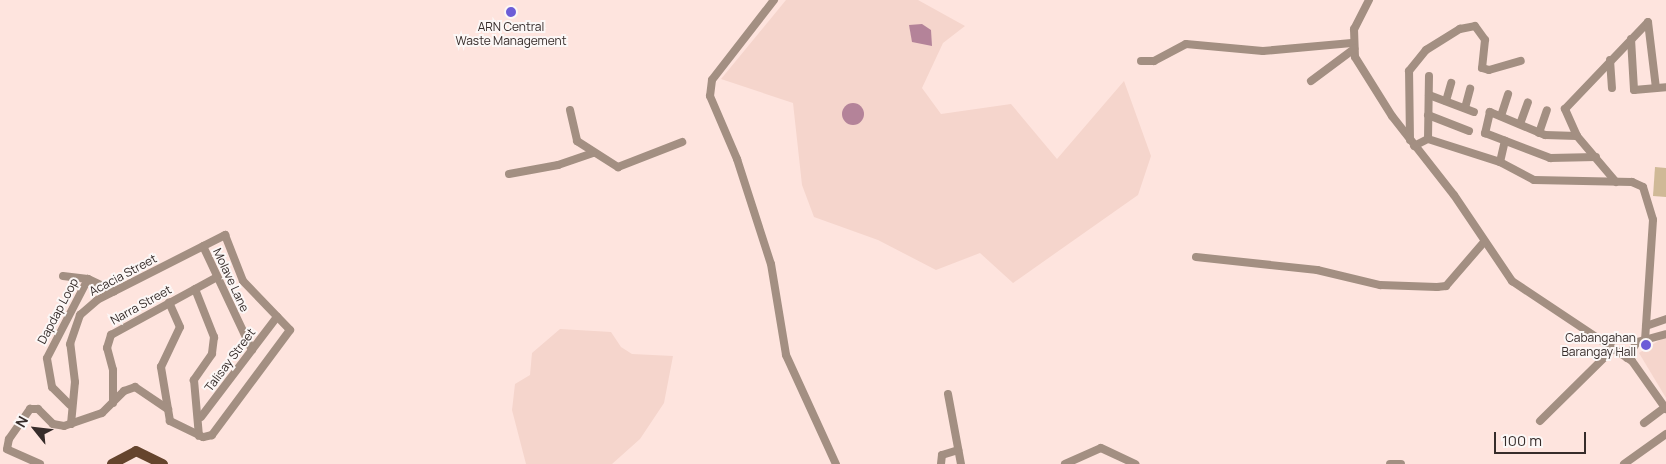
<!DOCTYPE html>
<html>
<head>
<meta charset="utf-8">
<style>
  body { margin:0 }
  #map { position:relative; width:1666px; height:464px; overflow:hidden; background:#fee4de; font-family:Manrope,sans-serif }
  div>[style] { position:absolute }
  [style*='--x'] { left:calc(var(--x)*1px); top:calc(var(--y)*1px); width:calc(var(--w)*1px); rotate:calc(var(--a)*1deg) }
  .built>* { inset:0; background:#f5d5cc }
  .green>* { inset:0; background:#cfb997 }
  .water>* { inset:0; background:#b48399 }
  .round { border-radius:50% }
  .minor>* { height:8px; margin:-4px; padding:0 4px; transform-origin:4px; border-radius:4px; background:#a38f82 }
  .major>* { height:10px; margin:-5px; padding:0 5px; transform-origin:5px; border-radius:5px; background:#65442d }
  .dots>* { width:14px; height:14px; translate:-50% -50%; box-sizing:border-box; border:2px solid #fcf7f6; border-radius:50% }
  span { translate:-50% -50%; white-space:nowrap; text-align:center; line-height:1.15; -webkit-text-stroke:4px #fcf7f6; paint-order:stroke }
  .poi-label { font-size:12px; color:#362c2a }
  .right { translate:-100% -50%; text-align:right }
  .street-label { font-size:12px; color:#362c2a }
  .north { position:absolute; left:10px; top:404px; width:50px; height:50px; -webkit-text-stroke:4px #fcf7f6; paint-order:stroke; rotate:299deg; font-size:14px; font-weight:700; line-height:20px; text-align:center; color:#362c2a }
  .north::after { content:''; display:block; margin:auto; width:18px; height:22px; background:#362c2a; clip-path:polygon(50% 0,100% 100%,50% 72%,0 100%) }
  .scale { position:absolute; left:1494px; top:432px; width:92px; height:22px; box-sizing:border-box; border:2px solid #362c2a; border-top:0; padding-left:6px; font-size:15px; line-height:18px; white-space:nowrap; color:#362c2a; -webkit-text-stroke:4px #fcf7f6; paint-order:stroke }
</style>
</head>
<body>
<div id="map">
  <div class="built">
    <i style="clip-path:polygon(786px 0,918px 0,965px 26px,943px 43px,922px 88px,941px 114px,1011px 104px,1057px 159px,1124px 81px,1151px 156px,1138px 195px,1013px 283px,980px 253px,936px 270px,878px 240px,814px 217px,802px 185px,793px 103px,721px 79px)"></i>
    <i style="clip-path:polygon(560px 329px,611px 332px,621px 347px,632px 354px,673px 356px,664px 403px,640px 439px,612px 464px,526px 464px,512px 410px,515px 384px,530px 375px,532px 353px)"></i>
    <i style="clip-path:polygon(1666px 336px,1666px 398px,1639px 353px)"></i>
  </div>
  <div class="green">
    <i style="clip-path:polygon(1655px 167px,1666px 168px,1666px 197px,1653px 196px)"></i>
  </div>
  <div class="water">
    <i style="clip-path:polygon(922px 24px,931px 30px,932px 46px,912px 42px,909px 25px)"></i>
    <i class="round" style="left:842px;top:103px;width:22px;height:22px"></i>
  </div>
  <div class="minor">
    <i style="--x:774;--y:0;--w:101;--a:127.8"></i>
    <i style="--x:712;--y:80;--w:16;--a:97"></i>
    <i style="--x:710;--y:96;--w:69;--a:66.8"></i>
    <i style="--x:737;--y:159;--w:110;--a:72.1"></i>
    <i style="--x:771;--y:264;--w:92;--a:80.6"></i>
    <i style="--x:786;--y:355;--w:120;--a:65.4"></i>
    <i style="--x:1369;--y:0;--w:33;--a:117"></i>
    <i style="--x:1354;--y:29;--w:28;--a:88"></i>
    <i style="--x:1355;--y:57;--w:70;--a:57.9"></i>
    <i style="--x:1392;--y:116;--w:100;--a:51.9"></i>
    <i style="--x:1454;--y:195;--w:104;--a:56"></i>
    <i style="--x:1512;--y:281;--w:144;--a:33.7"></i>
    <i style="--x:1632;--y:361;--w:59;--a:54.7"></i>
    <i style="--x:1631;--y:39;--w:51;--a:86.6"></i>
    <i style="--x:1634;--y:90;--w:32;--a:-5"></i>
    <i style="--x:1610;--y:60;--w:28;--a:86"></i>
    <i style="--x:1141;--y:61;--w:13;--a:0"></i>
    <i style="--x:1154;--y:61;--w:36;--a:-28"></i>
    <i style="--x:1186;--y:44;--w:77;--a:5.2"></i>
    <i style="--x:1263;--y:51;--w:89;--a:-5.1"></i>
    <i style="--x:1311;--y:81;--w:54;--a:-36.7"></i>
    <i style="--x:1429;--y:95;--w:48;--a:20.7"></i>
    <i style="--x:1446;--y:101;--w:19;--a:-74"></i>
    <i style="--x:1465;--y:108;--w:20;--a:-75"></i>
    <i style="--x:570;--y:110;--w:32;--a:77"></i>
    <i style="--x:577;--y:141;--w:49;--a:32.4"></i>
    <i style="--x:618;--y:167;--w:69;--a:-21.3"></i>
    <i style="--x:1428;--y:115;--w:44;--a:21.3"></i>
    <i style="--x:1501;--y:116;--w:23;--a:-72"></i>
    <i style="--x:1520;--y:124;--w:23;--a:-70"></i>
    <i style="--x:1539;--y:133;--w:24;--a:-71"></i>
    <i style="--x:1577;--y:136;--w:32;--a:-178"></i>
    <i style="--x:1545;--y:135;--w:60;--a:-157.3"></i>
    <i style="--x:1490;--y:112;--w:22;--a:103"></i>
    <i style="--x:1485;--y:133;--w:70;--a:21"></i>
    <i style="--x:1550;--y:158;--w:46;--a:-1.2"></i>
    <i style="--x:1428;--y:139;--w:63;--a:-89.1"></i>
    <i style="--x:1410;--y:140;--w:69;--a:-90.8"></i>
    <i style="--x:1409;--y:71;--w:27;--a:-51"></i>
    <i style="--x:1426;--y:50;--w:40;--a:-32"></i>
    <i style="--x:1460;--y:29;--w:15;--a:-11"></i>
    <i style="--x:1475;--y:26;--w:17;--a:54"></i>
    <i style="--x:1485;--y:40;--w:28;--a:96"></i>
    <i style="--x:1482;--y:68;--w:7;--a:16"></i>
    <i style="--x:1489;--y:70;--w:33;--a:-16"></i>
    <i style="--x:1414;--y:146;--w:16;--a:-27"></i>
    <i style="--x:1428;--y:139;--w:76;--a:17.7"></i>
    <i style="--x:1500;--y:162;--w:38;--a:28"></i>
    <i style="--x:1534;--y:180;--w:98;--a:1.2"></i>
    <i style="--x:1632;--y:182;--w:12;--a:24"></i>
    <i style="--x:1643;--y:187;--w:34;--a:73"></i>
    <i style="--x:1653;--y:220;--w:119;--a:93.8"></i>
    <i style="--x:1500;--y:162;--w:22;--a:-77"></i>
    <i style="--x:509;--y:174;--w:50;--a:-10.4"></i>
    <i style="--x:558;--y:165;--w:37;--a:-19"></i>
    <i style="--x:1616;--y:182;--w:60;--a:-130.3"></i>
    <i style="--x:1577;--y:136;--w:30;--a:-114"></i>
    <i style="--x:1565;--y:109;--w:120;--a:-46.3"></i>
    <i style="--x:1648;--y:22;--w:66;--a:83.1"></i>
    <i style="--x:203;--y:246;--w:115;--a:64.8"></i>
    <i style="--x:1196;--y:257;--w:122;--a:6.1"></i>
    <i style="--x:1317;--y:270;--w:65;--a:13.4"></i>
    <i style="--x:1380;--y:285;--w:57;--a:2"></i>
    <i style="--x:1437;--y:287;--w:9;--a:-6"></i>
    <i style="--x:1446;--y:286;--w:58;--a:-49.2"></i>
    <i style="--x:63;--y:276;--w:25;--a:7"></i>
    <i style="--x:88;--y:279;--w:29;--a:25"></i>
    <i style="--x:195;--y:289;--w:52;--a:68.4"></i>
    <i style="--x:214;--y:337;--w:17;--a:97"></i>
    <i style="--x:212;--y:354;--w:32;--a:125"></i>
    <i style="--x:194;--y:380;--w:56;--a:84.9"></i>
    <i style="--x:1646;--y:326;--w:21;--a:-19"></i>
    <i style="--x:1627;--y:358;--w:19;--a:-58"></i>
    <i style="--x:1637;--y:342;--w:30;--a:-15"></i>
    <i style="--x:948;--y:394;--w:71;--a:79.5"></i>
    <i style="--x:113;--y:403;--w:33;--a:-90"></i>
    <i style="--x:113;--y:370;--w:23;--a:-105"></i>
    <i style="--x:107;--y:348;--w:14;--a:-73"></i>
    <i style="--x:111;--y:335;--w:121;--a:-28.7"></i>
    <i style="--x:70;--y:405;--w:25;--a:-135"></i>
    <i style="--x:52;--y:387;--w:29;--a:-100"></i>
    <i style="--x:47;--y:358;--w:89;--a:-62.6"></i>
    <i style="--x:201;--y:417;--w:126;--a:-52.8"></i>
    <i style="--x:1540;--y:421;--w:103;--a:-44.6"></i>
    <i style="--x:1644;--y:423;--w:26;--a:-37"></i>
    <i style="--x:71;--y:424;--w:42;--a:-84.6"></i>
    <i style="--x:75;--y:382;--w:38;--a:-97"></i>
    <i style="--x:70;--y:344;--w:31;--a:-71"></i>
    <i style="--x:80;--y:315;--w:23;--a:-41"></i>
    <i style="--x:97;--y:300;--w:144;--a:-26.9"></i>
    <i style="--x:225;--y:235;--w:49;--a:68.6"></i>
    <i style="--x:243;--y:281;--w:68;--a:46.2"></i>
    <i style="--x:290;--y:330;--w:131;--a:126.6"></i>
    <i style="--x:212;--y:435;--w:9;--a:167"></i>
    <i style="--x:203;--y:437;--w:37;--a:-154"></i>
    <i style="--x:170;--y:421;--w:55;--a:-99.5"></i>
    <i style="--x:161;--y:367;--w:44;--a:-64.6"></i>
    <i style="--x:180;--y:327;--w:27;--a:-114"></i>
    <i style="--x:40;--y:464;--w:36;--a:-156"></i>
    <i style="--x:7;--y:449;--w:10;--a:-79"></i>
    <i style="--x:9;--y:439;--w:37;--a:-55"></i>
    <i style="--x:30;--y:409;--w:8;--a:0"></i>
    <i style="--x:38;--y:409;--w:21;--a:45"></i>
    <i style="--x:53;--y:424;--w:11;--a:10"></i>
    <i style="--x:64;--y:426;--w:40;--a:-18.9"></i>
    <i style="--x:102;--y:413;--w:31;--a:-45"></i>
    <i style="--x:124;--y:391;--w:12;--a:-20"></i>
    <i style="--x:135;--y:387;--w:40;--a:34"></i>
    <i style="--x:941;--y:464;--w:9;--a:-84"></i>
    <i style="--x:942;--y:455;--w:17;--a:-17"></i>
    <i style="--x:1065;--y:464;--w:39;--a:-24"></i>
    <i style="--x:1101;--y:448;--w:38;--a:25"></i>
    <i style="--x:1390;--y:464;--w:11;--a:0"></i>
    <i style="--x:1624;--y:464;--w:52;--a:-35.5"></i>
  </div>
  <div class="major">
    <i style="--x:112;--y:464;--w:27;--a:-28"></i>
    <i style="--x:136;--y:451;--w:30;--a:26"></i>
  </div>
  <div class="dots">
    <i style="left:511px;top:12px;background:#6c5dd7"></i>
    <i style="left:1646px;top:345px;background:#6c5dd7"></i>
  </div>
  <div class="poi-label">
    <span style="left:511px;top:34px">ARN Central<br>Waste Management</span>
    <span class="right" style="left:1636px;top:345px">Cabangahan<br>Barangay Hall</span>
  </div>
  <div class="street-label">
    <span style="left:123px;top:275px;rotate:-28deg">Acacia Street</span>
    <span style="left:231px;top:280px;rotate:65deg">Molave Lane</span>
    <span style="left:141px;top:305px;rotate:-29deg">Narra Street</span>
    <span style="left:58px;top:311px;rotate:-62deg">Dapdap Loop</span>
    <span style="left:230px;top:360px;rotate:-53deg">Talisay Street</span>
  </div>
  <div class="north">N</div>
  <div class="scale">100 m</div>
</div>
</body>
</html>
